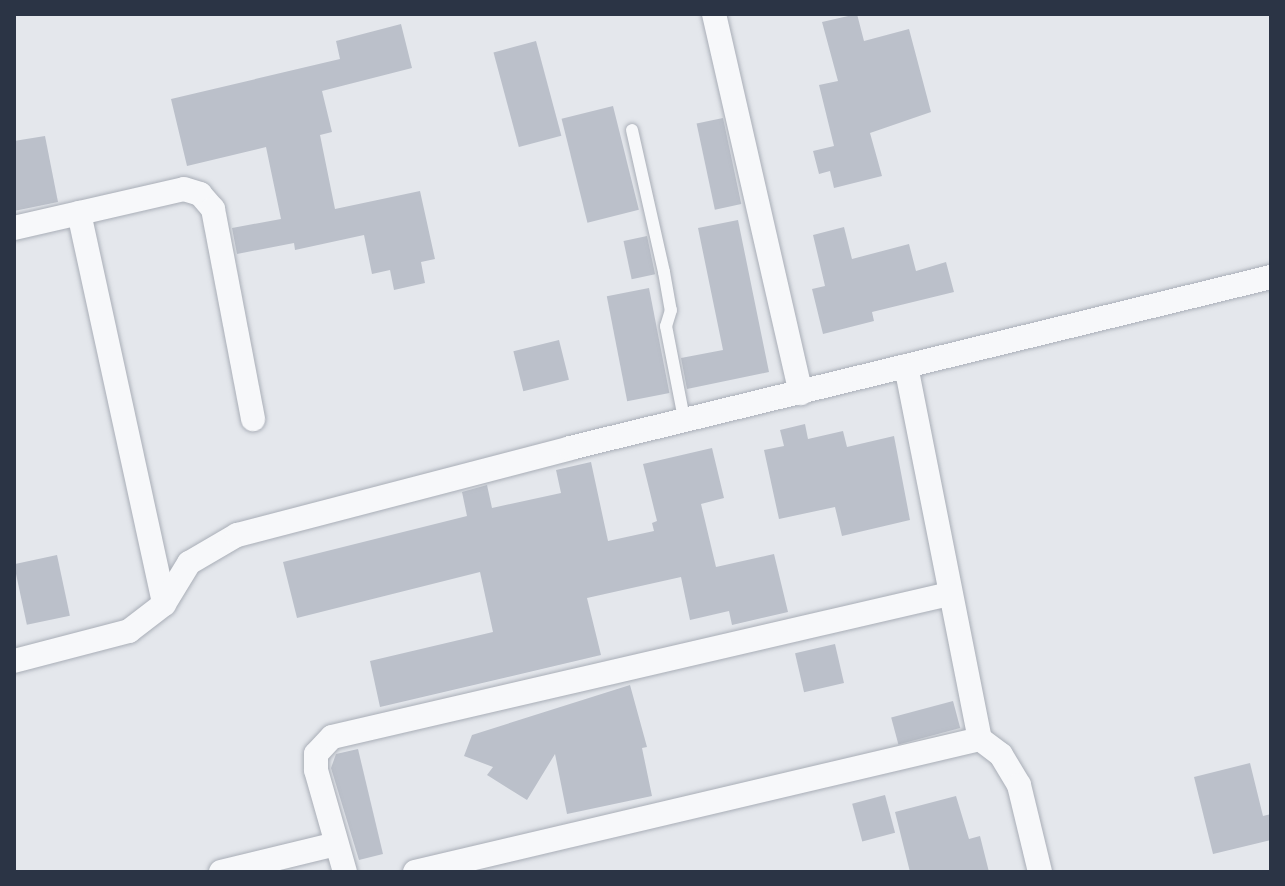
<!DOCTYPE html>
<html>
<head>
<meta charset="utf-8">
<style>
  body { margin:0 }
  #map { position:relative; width:1285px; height:886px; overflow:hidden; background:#e4e7ec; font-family:"Alegreya Sans",sans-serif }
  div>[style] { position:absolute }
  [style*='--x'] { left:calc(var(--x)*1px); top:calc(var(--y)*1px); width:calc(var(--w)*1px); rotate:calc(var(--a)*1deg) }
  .building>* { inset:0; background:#bbc0ca; transform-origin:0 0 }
  .roads { filter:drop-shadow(0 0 2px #a9aeb7) drop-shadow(0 0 2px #a9aeb7) }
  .lane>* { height:12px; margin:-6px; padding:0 6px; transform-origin:6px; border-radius:6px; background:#f7f8fa }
  .street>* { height:24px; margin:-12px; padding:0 12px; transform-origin:12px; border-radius:12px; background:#f7f8fa }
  span { translate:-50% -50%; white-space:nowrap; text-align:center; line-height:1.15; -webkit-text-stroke:6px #f4f6f9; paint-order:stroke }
  .frame { position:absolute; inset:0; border:16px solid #2b3445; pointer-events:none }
</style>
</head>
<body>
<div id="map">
  <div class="building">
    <i style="clip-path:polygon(857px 14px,864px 41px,909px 29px,931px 112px,870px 133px,882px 176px,834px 188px,830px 171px,819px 174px,813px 151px,834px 146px,819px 85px,838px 81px,822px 22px)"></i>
    <i style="clip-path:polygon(401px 24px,412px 68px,322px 91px,332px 132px,320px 135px,335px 209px,420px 191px,435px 259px,421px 262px,425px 283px,394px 290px,390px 270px,372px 274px,364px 235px,295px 250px,294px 243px,237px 254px,232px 228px,281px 219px,266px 147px,187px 166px,171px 99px,340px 59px,336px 41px)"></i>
    <i style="left:536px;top:41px;width:98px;height:44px;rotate:75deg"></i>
    <i style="left:613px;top:106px;width:107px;height:53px;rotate:76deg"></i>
    <i style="left:723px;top:118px;width:88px;height:27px;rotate:78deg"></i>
    <i style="clip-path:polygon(45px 136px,58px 202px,14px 211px,14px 141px)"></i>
    <i style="clip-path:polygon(738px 220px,769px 372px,687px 389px,681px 358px,723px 350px,698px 228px)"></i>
    <i style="clip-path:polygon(844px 227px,852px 259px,909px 244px,916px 271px,946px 262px,954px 292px,872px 312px,874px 321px,823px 334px,812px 289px,825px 286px,813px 235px)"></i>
    <i style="left:647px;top:236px;width:39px;height:24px;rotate:78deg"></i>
    <i style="left:649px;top:288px;width:107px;height:43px;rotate:79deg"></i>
    <i style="left:559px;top:340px;width:41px;height:47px;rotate:76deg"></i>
    <i style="clip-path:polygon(805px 424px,808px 439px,843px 431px,847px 447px,894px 436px,910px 520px,842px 536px,835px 507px,779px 519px,764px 450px,784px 446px,780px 430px)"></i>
    <i style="clip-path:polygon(712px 448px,724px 498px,701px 504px,716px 567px,774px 554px,788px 612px,732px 625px,729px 611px,690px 620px,681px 577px,587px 598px,601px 655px,380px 707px,370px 661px,493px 632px,480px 572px,297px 618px,283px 562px,467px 516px,462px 492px,487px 485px,492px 508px,561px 493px,556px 470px,591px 462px,608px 541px,654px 531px,652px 523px,657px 521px,643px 464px)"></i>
    <i style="left:57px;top:555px;width:62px;height:44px;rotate:78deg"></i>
    <i style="left:835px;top:644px;width:40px;height:41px;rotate:77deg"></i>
    <i style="clip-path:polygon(630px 685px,647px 747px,642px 748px,652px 796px,567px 814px,555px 754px,527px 800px,487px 775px,493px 767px,464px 756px,472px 735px)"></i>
    <i style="left:953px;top:701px;width:28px;height:64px;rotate:75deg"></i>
    <i style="clip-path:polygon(358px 749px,383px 854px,359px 860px,331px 768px,336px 754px)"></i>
    <i style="clip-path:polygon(1250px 763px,1263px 816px,1271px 814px,1271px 840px,1213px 854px,1194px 777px)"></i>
    <i style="left:885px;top:795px;width:39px;height:34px;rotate:75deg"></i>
    <i style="clip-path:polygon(956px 796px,969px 839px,980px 836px,989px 872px,910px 872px,895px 812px)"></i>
  </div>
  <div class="roads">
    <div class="lane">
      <i style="--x:632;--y:130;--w:146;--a:77.3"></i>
      <i style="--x:664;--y:272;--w:39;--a:80"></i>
      <i style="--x:671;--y:310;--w:17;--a:107"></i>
      <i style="--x:666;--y:326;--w:95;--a:79"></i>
    </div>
    <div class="street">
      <i style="--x:714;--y:14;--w:389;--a:77.1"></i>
      <i style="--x:79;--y:213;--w:400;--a:77.7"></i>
      <i style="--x:14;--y:228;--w:174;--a:-12.9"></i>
      <i style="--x:184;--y:189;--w:17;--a:17"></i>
      <i style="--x:200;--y:194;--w:20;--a:49"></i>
      <i style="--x:213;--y:209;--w:214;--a:79.2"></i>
      <i style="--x:906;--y:366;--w:380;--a:78.8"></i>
      <i style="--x:980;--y:739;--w:26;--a:37"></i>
      <i style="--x:1001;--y:755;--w:35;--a:59"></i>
      <i style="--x:1019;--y:785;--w:89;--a:76.4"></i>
      <i style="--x:14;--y:661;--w:119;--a:-14.6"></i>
      <i style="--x:129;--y:631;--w:44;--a:-37.6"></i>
      <i style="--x:164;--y:604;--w:48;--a:-58.6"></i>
      <i style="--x:189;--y:563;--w:56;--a:-30.3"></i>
      <i style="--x:237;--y:535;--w:344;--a:-14.6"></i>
      <i style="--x:570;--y:448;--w:722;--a:-13.71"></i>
      <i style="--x:221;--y:872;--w:118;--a:-13.7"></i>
      <i style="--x:345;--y:872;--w:106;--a:-105.9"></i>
      <i style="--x:316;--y:770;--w:16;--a:-90"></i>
      <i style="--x:316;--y:754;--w:23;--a:-47"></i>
      <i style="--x:332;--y:737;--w:633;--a:-13.05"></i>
      <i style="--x:415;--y:872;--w:580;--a:-13.25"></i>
    </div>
  </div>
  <div class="frame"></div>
</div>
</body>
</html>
